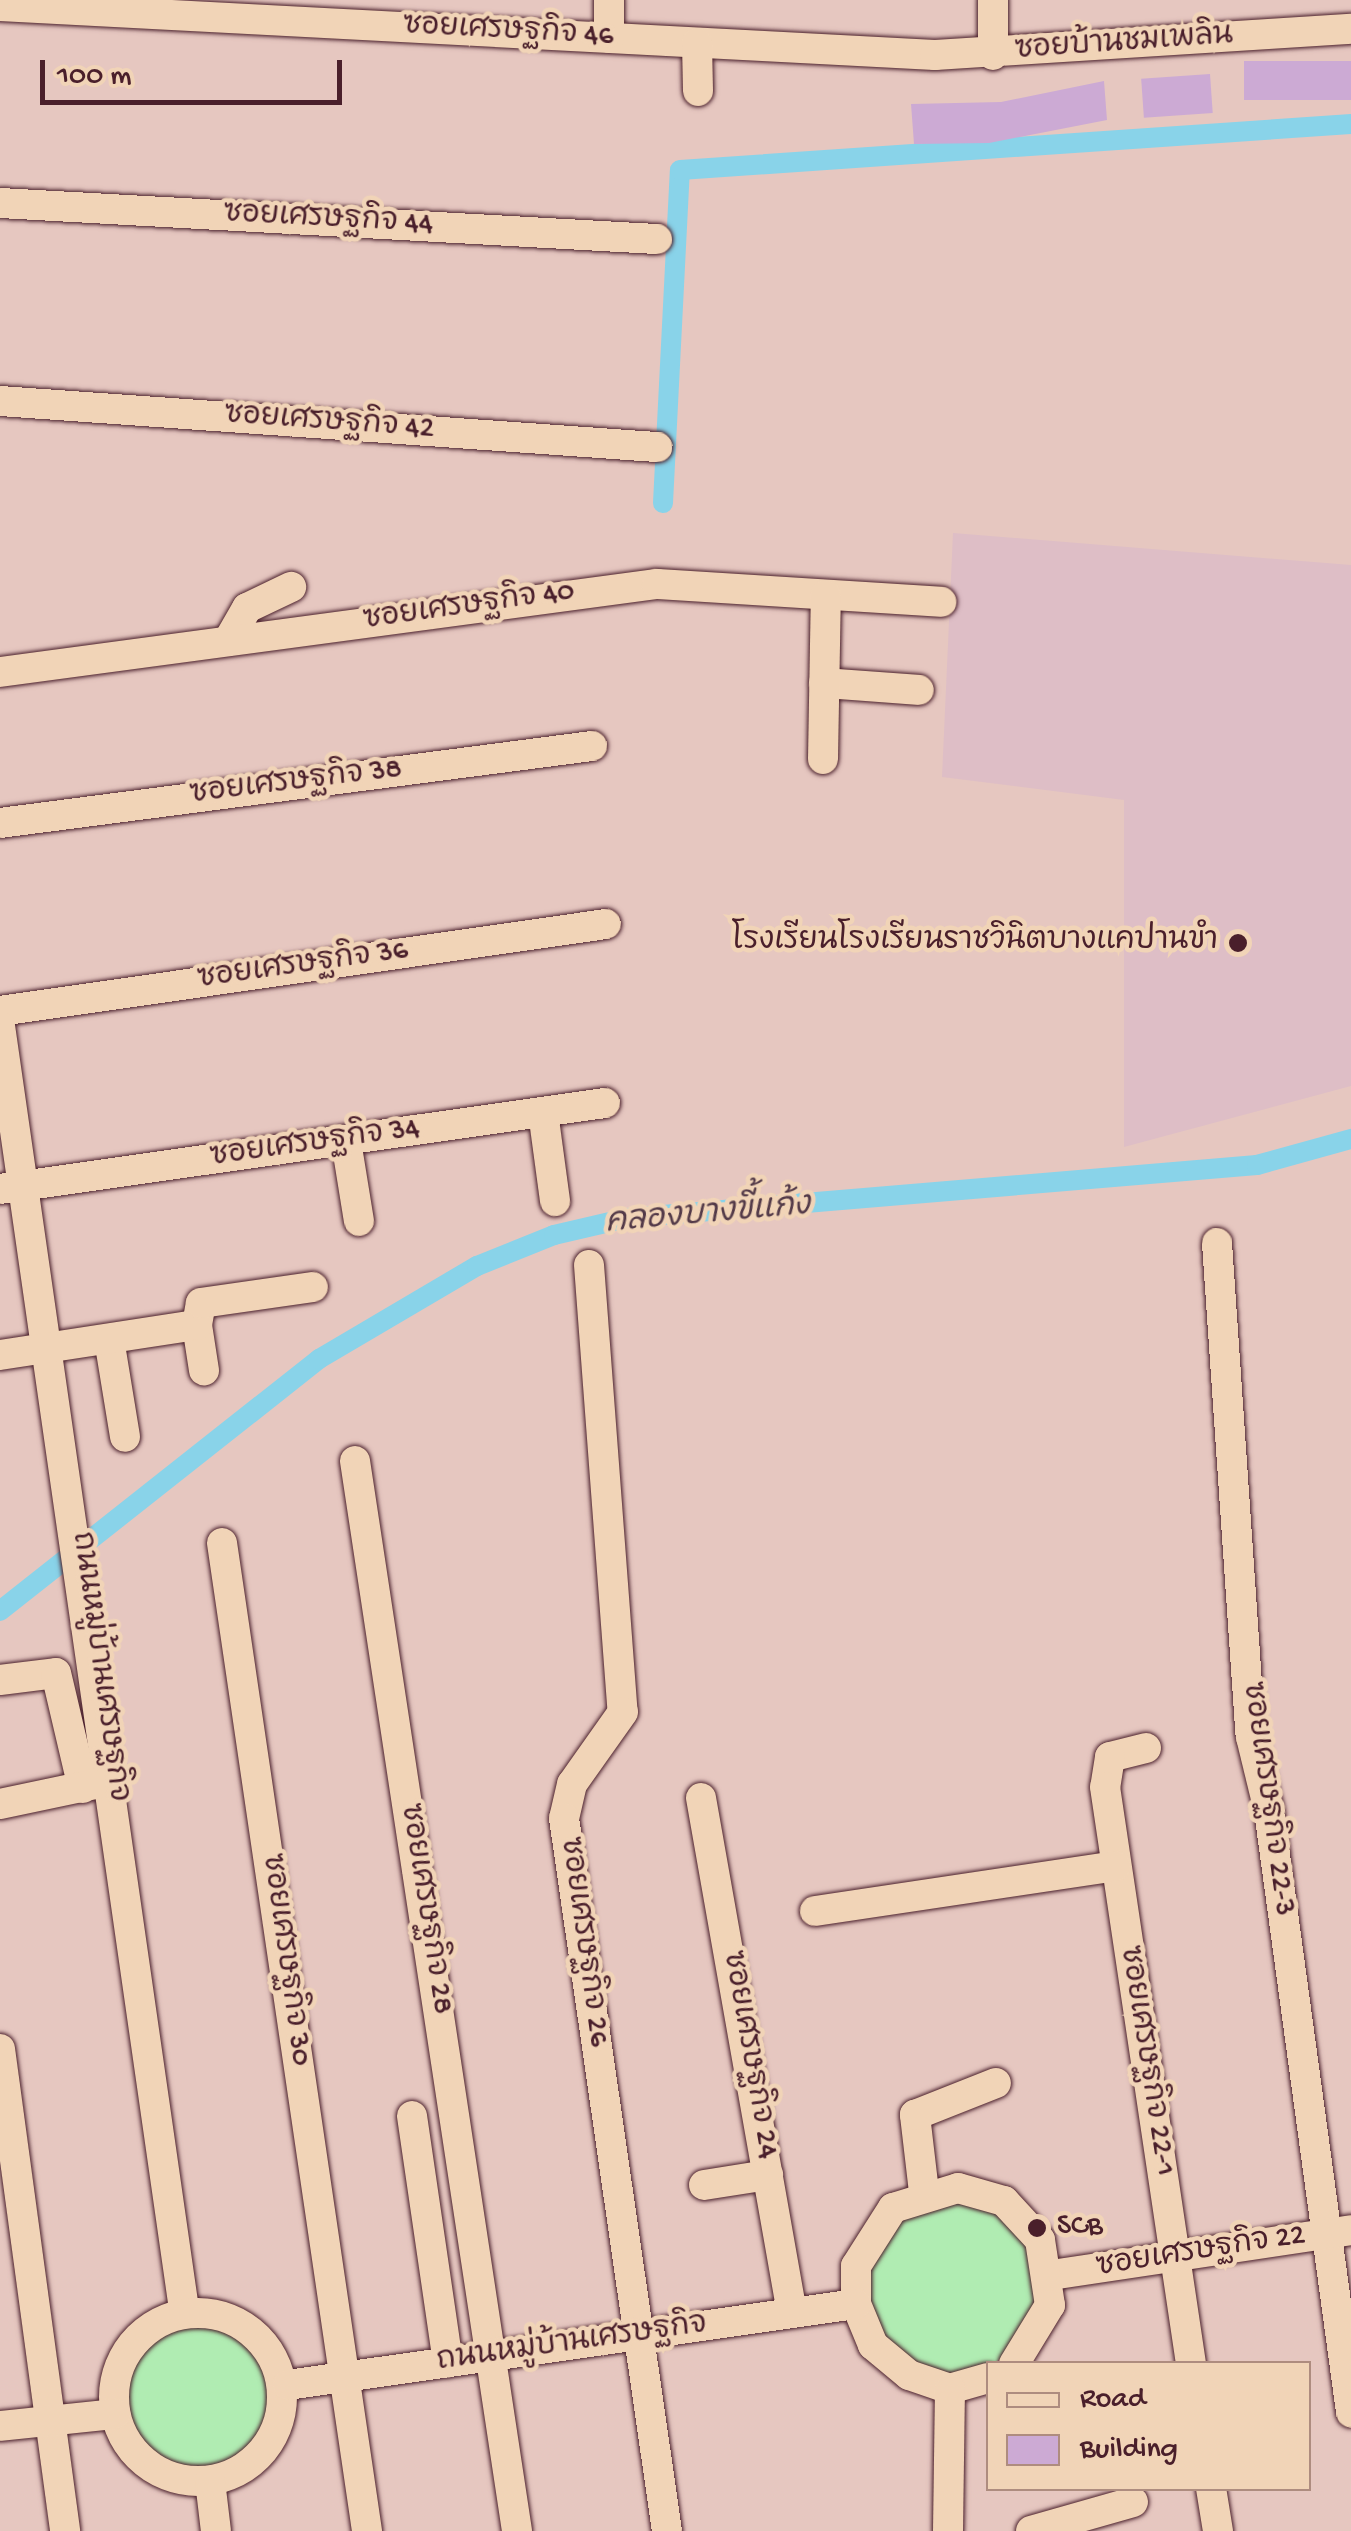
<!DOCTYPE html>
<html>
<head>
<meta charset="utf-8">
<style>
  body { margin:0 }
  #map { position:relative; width:1351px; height:2531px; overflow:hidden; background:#e6c7c0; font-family:"Gochi Hand","Playpen Sans Thai",sans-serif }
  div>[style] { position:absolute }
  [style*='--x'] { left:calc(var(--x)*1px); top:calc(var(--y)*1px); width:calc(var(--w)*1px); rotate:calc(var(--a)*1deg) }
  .built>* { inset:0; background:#debec6 }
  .green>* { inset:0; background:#b0ecb2 }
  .round { border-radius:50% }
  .canal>* { height:20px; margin:-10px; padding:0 10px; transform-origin:10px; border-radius:10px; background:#89d3e9 }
  .building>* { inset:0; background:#ccaad4; transform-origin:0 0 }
  .roads { filter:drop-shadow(0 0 2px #4a1f2b) drop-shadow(0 0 2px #4a1f2b) }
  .minor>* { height:30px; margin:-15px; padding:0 15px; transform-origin:15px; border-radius:15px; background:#f1d4b7 }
  .minor>.ring { margin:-15px; padding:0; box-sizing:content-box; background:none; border:30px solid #f1d4b7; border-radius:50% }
  .dots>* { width:28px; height:28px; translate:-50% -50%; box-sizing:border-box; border:5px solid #f1d4b7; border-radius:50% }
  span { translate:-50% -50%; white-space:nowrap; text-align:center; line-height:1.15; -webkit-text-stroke:9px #f1d4b7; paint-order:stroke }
  .street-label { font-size:30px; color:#4a1f2b }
  .poi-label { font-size:30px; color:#4a1f2b }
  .right { translate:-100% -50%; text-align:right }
  .left { translate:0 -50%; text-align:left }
  .water-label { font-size:32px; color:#533a48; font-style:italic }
  .legend { position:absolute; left:986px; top:2361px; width:325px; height:130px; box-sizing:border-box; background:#f1d4b7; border:2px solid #ae8c7f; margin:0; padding:12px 18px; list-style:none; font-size:30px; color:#4a1f2b }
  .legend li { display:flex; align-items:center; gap:20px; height:50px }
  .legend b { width:50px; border:2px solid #ae8c7f }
  .scale { position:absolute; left:40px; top:60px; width:302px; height:45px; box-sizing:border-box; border:5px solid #4a1f2b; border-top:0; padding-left:12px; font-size:30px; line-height:35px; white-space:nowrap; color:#4a1f2b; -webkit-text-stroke:8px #f1d4b7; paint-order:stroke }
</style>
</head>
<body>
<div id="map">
  <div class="built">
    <i style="clip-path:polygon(953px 533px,1351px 565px,1351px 1086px,1124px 1147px,1124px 800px,942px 777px)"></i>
  </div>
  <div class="green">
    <i class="round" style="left:867px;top:2201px;width:172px;height:172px"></i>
    <i class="round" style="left:123px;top:2320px;width:152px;height:152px"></i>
  </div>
  <div class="canal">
    <i style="--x:663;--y:503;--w:333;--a:-87.1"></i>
    <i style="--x:680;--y:170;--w:673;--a:-3.92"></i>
    <i style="--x:0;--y:1611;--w:407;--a:-38.3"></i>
    <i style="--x:319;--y:1359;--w:183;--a:-30.5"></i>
    <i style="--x:477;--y:1266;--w:83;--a:-21.9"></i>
    <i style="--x:554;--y:1235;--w:75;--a:-13.1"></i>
    <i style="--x:627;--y:1218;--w:632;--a:-4.81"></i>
    <i style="--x:1257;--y:1165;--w:98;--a:-15.5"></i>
  </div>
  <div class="building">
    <i style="left:1351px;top:61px;width:39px;height:107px;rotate:90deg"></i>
    <i style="left:1210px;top:74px;width:39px;height:69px;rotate:86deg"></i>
    <i style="clip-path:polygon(1104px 81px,1107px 120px,989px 143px,914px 144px,911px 104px,1001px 102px)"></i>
  </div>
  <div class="roads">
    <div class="minor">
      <i style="--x:0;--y:6;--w:936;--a:3"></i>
      <i style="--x:935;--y:55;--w:417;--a:-3.6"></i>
      <i style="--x:609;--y:38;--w:38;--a:-90"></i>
      <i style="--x:697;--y:43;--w:48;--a:88.8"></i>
      <i style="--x:993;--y:55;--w:55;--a:-90"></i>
      <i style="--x:0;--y:203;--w:658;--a:3.14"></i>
      <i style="--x:0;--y:401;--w:659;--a:4.01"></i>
      <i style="--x:228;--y:641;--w:38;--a:-60"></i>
      <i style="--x:247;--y:608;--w:49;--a:-25.5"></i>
      <i style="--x:0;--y:672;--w:663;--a:-7.63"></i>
      <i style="--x:657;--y:584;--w:285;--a:3.6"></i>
      <i style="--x:824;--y:683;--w:95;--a:4.2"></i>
      <i style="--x:823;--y:759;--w:164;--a:-89"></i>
      <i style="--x:0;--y:823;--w:597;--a:-7.41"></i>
      <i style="--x:0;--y:1011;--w:612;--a:-8.17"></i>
      <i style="--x:0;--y:1026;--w:1296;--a:81.84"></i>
      <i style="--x:543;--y:1112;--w:90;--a:82.3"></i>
      <i style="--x:346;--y:1141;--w:81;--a:80.8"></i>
      <i style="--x:0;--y:1189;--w:611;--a:-8.09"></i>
      <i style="--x:1217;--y:1243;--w:495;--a:86.1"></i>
      <i style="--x:1251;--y:1737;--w:76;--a:76.3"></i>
      <i style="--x:1269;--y:1811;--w:607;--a:82.23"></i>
      <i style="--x:589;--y:1265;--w:448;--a:85.7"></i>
      <i style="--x:623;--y:1712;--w:88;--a:125.3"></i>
      <i style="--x:572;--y:1784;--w:35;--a:103"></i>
      <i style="--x:564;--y:1818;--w:720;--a:81.78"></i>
      <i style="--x:197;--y:1325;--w:46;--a:81.2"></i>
      <i style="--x:109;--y:1339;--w:99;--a:80.7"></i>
      <i style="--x:0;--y:1355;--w:199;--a:-8.7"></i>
      <i style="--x:197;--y:1325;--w:22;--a:-80"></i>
      <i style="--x:201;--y:1303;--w:113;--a:-8.1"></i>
      <i style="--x:355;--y:1461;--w:1082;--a:81.39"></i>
      <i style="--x:222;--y:1543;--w:999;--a:81.65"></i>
      <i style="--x:0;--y:1680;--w:56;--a:-7.1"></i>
      <i style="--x:56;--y:1673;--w:118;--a:76.8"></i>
      <i style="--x:1146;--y:1748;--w:37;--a:166"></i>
      <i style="--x:1110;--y:1757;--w:30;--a:99"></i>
      <i style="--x:1105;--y:1787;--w:583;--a:81.52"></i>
      <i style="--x:701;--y:1798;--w:523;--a:79.98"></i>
      <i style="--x:0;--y:1804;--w:102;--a:-11.9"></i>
      <i style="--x:815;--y:1911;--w:304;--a:-8.5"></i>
      <i style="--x:0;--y:2049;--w:486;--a:82.3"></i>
      <i style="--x:412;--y:2116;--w:249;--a:81.7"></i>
      <i style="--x:704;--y:2185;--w:65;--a:-8.9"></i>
      <i style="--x:924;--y:2192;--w:78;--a:-96.7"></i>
      <i style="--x:915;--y:2115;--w:87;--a:-21.6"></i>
      <i style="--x:1051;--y:2275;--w:303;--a:-8.5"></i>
      <i class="ring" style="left:114px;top:2313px;width:138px;height:138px"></i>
      <i style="--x:988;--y:2378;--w:40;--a:164"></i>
      <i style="--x:950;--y:2389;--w:43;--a:-161.1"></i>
      <i style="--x:909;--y:2375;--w:47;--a:-140.2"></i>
      <i style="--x:873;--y:2345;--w:44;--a:-112.5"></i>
      <i style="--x:856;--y:2304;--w:38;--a:-90"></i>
      <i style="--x:856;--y:2266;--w:69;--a:-57.5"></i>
      <i style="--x:893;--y:2208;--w:68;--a:-17.1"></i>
      <i style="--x:958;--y:2188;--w:48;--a:15.8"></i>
      <i style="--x:1004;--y:2201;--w:53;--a:47.3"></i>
      <i style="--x:1040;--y:2240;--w:66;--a:81.3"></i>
      <i style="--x:1050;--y:2305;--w:69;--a:121.4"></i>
      <i style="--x:288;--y:2385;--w:574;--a:-8.12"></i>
      <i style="--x:0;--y:2426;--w:116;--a:-6"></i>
      <i style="--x:210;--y:2481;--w:50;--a:83.2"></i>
      <i style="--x:1211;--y:2488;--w:44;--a:80.8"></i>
      <i style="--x:948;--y:2531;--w:142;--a:-89.2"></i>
      <i style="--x:1031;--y:2531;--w:106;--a:-15.9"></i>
    </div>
  </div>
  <div class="dots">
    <i style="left:1238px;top:943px;background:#4a1f2b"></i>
    <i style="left:1037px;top:2228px;background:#4a1f2b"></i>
  </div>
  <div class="street-label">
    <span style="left:508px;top:33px;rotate:3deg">ซอยเศรษฐกิจ 46</span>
    <span style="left:1124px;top:45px;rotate:-4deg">ซอยบ้านชมเพลิน</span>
    <span style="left:328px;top:221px;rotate:3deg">ซอยเศรษฐกิจ 44</span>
    <span style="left:329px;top:424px;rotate:4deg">ซอยเศรษฐกิจ 42</span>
    <span style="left:469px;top:608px;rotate:-8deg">ซอยเศรษฐกิจ 40</span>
    <span style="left:296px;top:784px;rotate:-7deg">ซอยเศรษฐกิจ 38</span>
    <span style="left:303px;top:967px;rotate:-8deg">ซอยเศรษฐกิจ 36</span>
    <span style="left:315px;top:1145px;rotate:-8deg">ซอยเศรษฐกิจ 34</span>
    <span style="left:98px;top:1667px;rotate:82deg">ถนนหมู่บ้านเศรษฐกิจ</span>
    <span style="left:1266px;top:1799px;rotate:82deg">ซอยเศรษฐกิจ 22-3</span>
    <span style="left:424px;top:1909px;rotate:81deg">ซอยเศรษฐกิจ 28</span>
    <span style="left:582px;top:1942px;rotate:82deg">ซอยเศรษฐกิจ 26</span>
    <span style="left:284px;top:1960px;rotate:82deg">ซอยเศรษฐกิจ 30</span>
    <span style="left:748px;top:2055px;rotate:80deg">ซอยเศรษฐกิจ 24</span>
    <span style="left:1145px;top:2061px;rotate:81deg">ซอยเศรษฐกิจ 22-1</span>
    <span style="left:1201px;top:2253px;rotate:-9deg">ซอยเศรษฐกิจ 22</span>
    <span style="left:572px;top:2345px;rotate:-8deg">ถนนหมู่บ้านเศรษฐกิจ</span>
  </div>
  <div class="poi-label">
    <span class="right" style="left:1218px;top:943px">โรงเรียนโรงเรียนราชวินิตบางแคปานขำ</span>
    <span class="left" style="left:1057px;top:2228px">SCB</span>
  </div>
  <div class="water-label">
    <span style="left:708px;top:1216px;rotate:-5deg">คลองบางขี้แก้ง</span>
  </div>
  <ul class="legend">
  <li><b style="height:12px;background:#f1d4b7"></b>Road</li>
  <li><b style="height:28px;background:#ccaad4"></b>Building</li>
  </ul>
  <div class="scale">100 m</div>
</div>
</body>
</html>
